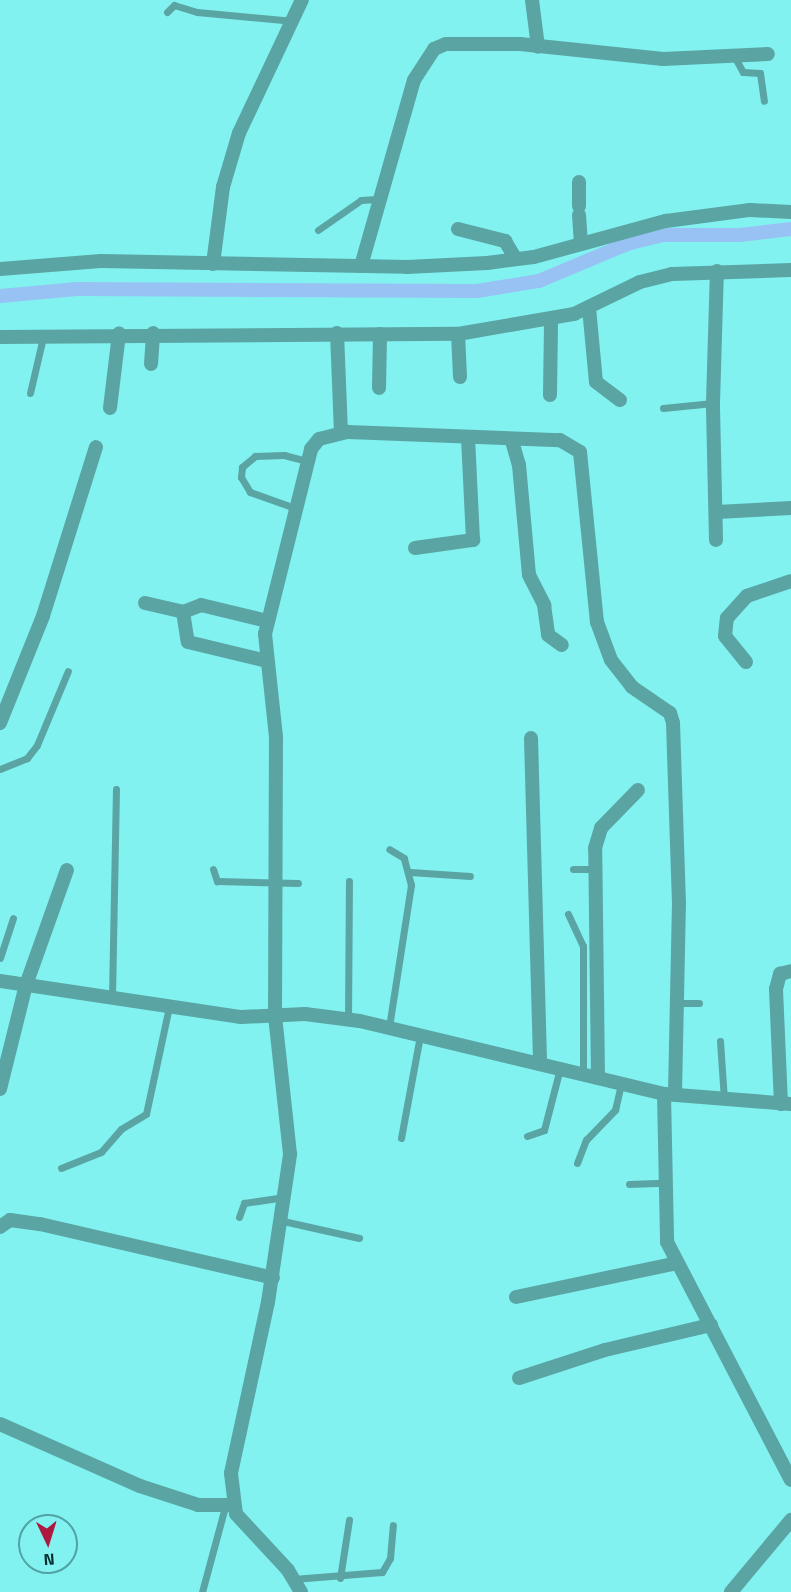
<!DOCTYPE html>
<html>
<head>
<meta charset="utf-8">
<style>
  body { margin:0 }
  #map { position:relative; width:791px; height:1592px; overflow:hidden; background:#81f2f0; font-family:"Titillium Web",sans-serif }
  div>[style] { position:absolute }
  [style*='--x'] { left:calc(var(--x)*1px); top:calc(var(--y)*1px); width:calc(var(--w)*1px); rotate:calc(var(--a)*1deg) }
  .canal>* { height:14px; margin:-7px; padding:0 7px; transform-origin:7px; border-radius:7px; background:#99c2f4 }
  .lane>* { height:7px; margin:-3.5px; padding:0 3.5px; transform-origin:3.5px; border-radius:3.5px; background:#5aa4a3 }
  .street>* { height:14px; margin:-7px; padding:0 7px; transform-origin:7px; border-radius:7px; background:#5aa4a3 }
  span { translate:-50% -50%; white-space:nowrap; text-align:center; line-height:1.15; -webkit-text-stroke:6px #81f2f0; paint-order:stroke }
  .north { position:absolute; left:18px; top:1514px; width:60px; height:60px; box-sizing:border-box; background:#81f2f0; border:2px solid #50a3a2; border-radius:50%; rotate:176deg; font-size:16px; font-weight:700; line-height:24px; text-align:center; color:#062d2d }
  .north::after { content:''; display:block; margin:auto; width:21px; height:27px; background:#ad193f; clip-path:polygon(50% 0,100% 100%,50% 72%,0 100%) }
</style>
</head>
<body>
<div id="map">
  <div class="canal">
    <i style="--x:0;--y:296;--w:77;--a:-5.2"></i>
    <i style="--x:77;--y:289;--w:400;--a:0.3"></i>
    <i style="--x:477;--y:291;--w:63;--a:-9.2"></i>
    <i style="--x:539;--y:281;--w:95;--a:-22.8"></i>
    <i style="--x:627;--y:244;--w:37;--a:-14"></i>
    <i style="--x:663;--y:235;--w:77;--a:0"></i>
    <i style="--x:740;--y:235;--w:51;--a:-6.7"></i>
  </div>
  <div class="lane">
    <i style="--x:167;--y:12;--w:10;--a:-45"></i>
    <i style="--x:174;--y:5;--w:24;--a:17"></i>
    <i style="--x:197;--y:12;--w:97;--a:5.3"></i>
    <i style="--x:734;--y:56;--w:18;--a:61"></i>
    <i style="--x:743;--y:72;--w:17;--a:3"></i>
    <i style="--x:760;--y:73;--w:28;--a:82"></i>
    <i style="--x:318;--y:230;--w:52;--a:-34.9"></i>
    <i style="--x:361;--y:200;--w:16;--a:-4"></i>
    <i style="--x:30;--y:393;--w:57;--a:-76.9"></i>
    <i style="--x:663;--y:408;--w:50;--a:-5.7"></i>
    <i style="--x:295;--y:508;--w:48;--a:-160.4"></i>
    <i style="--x:250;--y:492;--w:17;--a:-121"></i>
    <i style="--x:241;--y:477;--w:10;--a:-84"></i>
    <i style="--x:242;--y:467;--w:17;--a:-40"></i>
    <i style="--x:255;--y:456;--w:29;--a:-2"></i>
    <i style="--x:284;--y:455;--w:24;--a:15"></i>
    <i style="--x:0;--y:769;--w:29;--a:-22"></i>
    <i style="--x:27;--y:758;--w:16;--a:-52"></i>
    <i style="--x:37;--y:745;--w:80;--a:-67.3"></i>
    <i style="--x:213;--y:869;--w:13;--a:72"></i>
    <i style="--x:217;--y:881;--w:81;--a:1.4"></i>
    <i style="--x:573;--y:869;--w:21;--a:0"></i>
    <i style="--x:410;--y:872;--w:60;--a:3.8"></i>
    <i style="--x:568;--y:914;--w:35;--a:65"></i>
    <i style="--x:583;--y:946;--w:128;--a:90"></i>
    <i style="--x:0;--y:958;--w:42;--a:-72"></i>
    <i style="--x:112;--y:997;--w:208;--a:-88.9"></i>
    <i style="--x:676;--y:1003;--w:23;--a:0"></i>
    <i style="--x:348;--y:1019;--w:138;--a:-89.6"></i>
    <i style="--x:389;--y:1027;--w:144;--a:-81.2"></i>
    <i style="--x:411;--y:885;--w:28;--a:-105"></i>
    <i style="--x:404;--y:858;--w:17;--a:-149"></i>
    <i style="--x:720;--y:1041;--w:58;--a:86.1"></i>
    <i style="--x:527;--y:1136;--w:18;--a:-19"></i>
    <i style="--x:544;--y:1130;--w:64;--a:-75.5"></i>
    <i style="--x:401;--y:1138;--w:105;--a:-79.5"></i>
    <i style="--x:577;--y:1163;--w:25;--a:-69"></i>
    <i style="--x:586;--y:1140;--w:42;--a:-46"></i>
    <i style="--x:615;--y:1110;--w:27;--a:-77"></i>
    <i style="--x:61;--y:1168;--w:43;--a:-21.8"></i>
    <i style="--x:101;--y:1152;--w:30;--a:-49"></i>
    <i style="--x:121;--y:1129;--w:29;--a:-31"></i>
    <i style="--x:146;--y:1114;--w:109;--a:-77.9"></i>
    <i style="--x:629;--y:1184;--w:35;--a:-2"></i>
    <i style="--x:239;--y:1217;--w:15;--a:-70"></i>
    <i style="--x:244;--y:1203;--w:41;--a:-8.3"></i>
    <i style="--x:283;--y:1221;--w:78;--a:12.6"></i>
    <i style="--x:340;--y:1578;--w:59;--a:-81.2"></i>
    <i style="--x:293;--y:1579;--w:89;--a:-4.5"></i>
    <i style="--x:382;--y:1572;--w:16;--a:-60"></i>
    <i style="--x:390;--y:1558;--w:33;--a:-85"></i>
    <i style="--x:202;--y:1592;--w:88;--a:-74.9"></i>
  </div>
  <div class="street">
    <i style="--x:532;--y:0;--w:47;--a:82.7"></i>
    <i style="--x:579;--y:206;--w:24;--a:-90"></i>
    <i style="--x:579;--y:215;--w:29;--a:86"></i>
    <i style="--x:458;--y:229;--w:49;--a:14.3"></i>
    <i style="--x:505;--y:241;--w:21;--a:59"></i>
    <i style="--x:213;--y:264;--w:78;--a:-82.6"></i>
    <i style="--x:223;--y:187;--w:56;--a:-73.5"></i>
    <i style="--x:239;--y:133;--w:147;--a:-64.7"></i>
    <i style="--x:361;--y:266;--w:193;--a:-74.1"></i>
    <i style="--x:414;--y:80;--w:37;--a:-57"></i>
    <i style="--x:434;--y:49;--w:13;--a:-23"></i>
    <i style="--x:446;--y:44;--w:74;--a:0"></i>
    <i style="--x:520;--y:44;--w:144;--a:6"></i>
    <i style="--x:663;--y:59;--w:105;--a:-2.7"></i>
    <i style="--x:0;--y:269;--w:101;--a:-4.5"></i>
    <i style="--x:101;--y:261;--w:306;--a:1.1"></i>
    <i style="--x:407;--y:267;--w:80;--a:-2.9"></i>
    <i style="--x:487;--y:263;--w:47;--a:-7.3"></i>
    <i style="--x:534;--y:257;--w:137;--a:-15.3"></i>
    <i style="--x:666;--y:221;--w:85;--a:-7.5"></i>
    <i style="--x:750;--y:210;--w:41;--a:2.8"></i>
    <i style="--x:589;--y:308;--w:74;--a:84.6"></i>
    <i style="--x:596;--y:382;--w:30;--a:37"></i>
    <i style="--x:337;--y:333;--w:100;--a:87.7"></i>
    <i style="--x:458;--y:334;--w:43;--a:87.3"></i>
    <i style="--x:0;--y:337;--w:458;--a:-0.4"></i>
    <i style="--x:458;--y:334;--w:118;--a:-9.8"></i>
    <i style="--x:574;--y:314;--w:73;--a:-25.9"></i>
    <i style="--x:640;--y:282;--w:33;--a:-14"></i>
    <i style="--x:672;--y:274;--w:119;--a:-1.9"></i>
    <i style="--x:151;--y:364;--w:31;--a:-86"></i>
    <i style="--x:379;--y:388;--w:54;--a:-88.9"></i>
    <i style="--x:550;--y:395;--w:75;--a:-89.2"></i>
    <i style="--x:110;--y:408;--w:75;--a:-83.1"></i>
    <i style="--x:512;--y:441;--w:25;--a:74"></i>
    <i style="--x:519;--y:465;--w:110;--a:84.8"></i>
    <i style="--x:529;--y:575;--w:34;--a:63"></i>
    <i style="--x:544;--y:605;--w:30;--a:82"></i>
    <i style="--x:548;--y:635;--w:17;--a:36"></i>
    <i style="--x:717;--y:512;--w:74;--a:-3.1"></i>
    <i style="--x:716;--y:540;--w:137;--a:-91.3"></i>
    <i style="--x:713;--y:403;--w:132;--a:-88.3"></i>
    <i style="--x:415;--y:548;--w:59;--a:-7.9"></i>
    <i style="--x:473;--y:540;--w:101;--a:-92.8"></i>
    <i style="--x:145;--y:603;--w:39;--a:13"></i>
    <i style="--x:183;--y:612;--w:30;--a:81"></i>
    <i style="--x:188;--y:642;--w:81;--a:13.5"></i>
    <i style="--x:183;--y:612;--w:19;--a:-21"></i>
    <i style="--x:201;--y:605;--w:68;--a:13.6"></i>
    <i style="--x:746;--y:662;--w:33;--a:-129"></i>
    <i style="--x:725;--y:636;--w:18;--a:-84"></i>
    <i style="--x:727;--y:618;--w:30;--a:-48"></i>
    <i style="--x:747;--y:596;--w:46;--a:-18.8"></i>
    <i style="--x:0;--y:723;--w:115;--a:-68.1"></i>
    <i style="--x:43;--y:616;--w:177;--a:-72.6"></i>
    <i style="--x:531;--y:738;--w:325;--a:88.4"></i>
    <i style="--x:0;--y:981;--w:244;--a:8.5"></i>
    <i style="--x:241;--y:1017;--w:64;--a:-2.7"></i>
    <i style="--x:305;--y:1014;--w:55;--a:7.3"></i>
    <i style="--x:360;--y:1021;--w:313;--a:13.5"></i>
    <i style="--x:664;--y:1094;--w:127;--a:4.5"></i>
    <i style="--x:598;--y:1078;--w:230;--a:-90.7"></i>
    <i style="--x:595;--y:848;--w:21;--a:-73"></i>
    <i style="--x:601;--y:828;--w:53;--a:-45.8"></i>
    <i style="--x:0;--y:1089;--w:107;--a:-76"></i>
    <i style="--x:26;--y:985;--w:122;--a:-70.4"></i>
    <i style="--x:664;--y:1094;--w:148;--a:88.8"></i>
    <i style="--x:667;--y:1242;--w:268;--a:62.5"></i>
    <i style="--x:781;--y:1104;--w:115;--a:-92.5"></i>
    <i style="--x:776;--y:989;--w:16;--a:-75"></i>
    <i style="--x:780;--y:974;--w:11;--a:-15"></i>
    <i style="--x:0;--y:1227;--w:12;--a:-35"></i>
    <i style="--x:10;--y:1220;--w:30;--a:8"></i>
    <i style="--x:40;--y:1224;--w:239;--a:13"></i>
    <i style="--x:516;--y:1297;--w:165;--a:-11.9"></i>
    <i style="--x:519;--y:1378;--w:90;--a:-18"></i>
    <i style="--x:605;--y:1350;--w:109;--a:-13.3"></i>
    <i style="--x:0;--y:1424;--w:153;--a:23.9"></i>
    <i style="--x:140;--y:1486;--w:61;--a:18.1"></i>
    <i style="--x:198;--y:1505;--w:35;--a:0"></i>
    <i style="--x:301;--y:1592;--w:26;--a:-121"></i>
    <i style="--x:288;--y:1570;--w:76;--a:-132.9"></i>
    <i style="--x:236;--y:1514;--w:41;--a:-97"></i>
    <i style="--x:231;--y:1473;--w:175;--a:-77.8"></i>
    <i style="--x:268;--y:1302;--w:150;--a:-81.5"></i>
    <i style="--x:290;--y:1154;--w:138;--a:-96.2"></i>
    <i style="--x:275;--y:1017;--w:280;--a:-89.8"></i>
    <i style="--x:276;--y:737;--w:104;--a:-96.1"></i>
    <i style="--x:265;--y:634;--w:191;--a:-76"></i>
    <i style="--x:311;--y:449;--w:13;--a:-51"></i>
    <i style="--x:319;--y:439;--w:30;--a:-14"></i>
    <i style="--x:348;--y:432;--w:212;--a:2.2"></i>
    <i style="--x:560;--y:440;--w:23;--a:31"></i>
    <i style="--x:580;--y:452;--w:171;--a:84.3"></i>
    <i style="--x:597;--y:622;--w:40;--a:69.8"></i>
    <i style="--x:611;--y:660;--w:34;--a:52"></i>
    <i style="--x:632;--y:687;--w:46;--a:34.4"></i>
    <i style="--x:670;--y:713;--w:10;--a:73"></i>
    <i style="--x:673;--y:723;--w:179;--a:88.1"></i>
    <i style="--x:679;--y:902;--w:193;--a:91.2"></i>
    <i style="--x:731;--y:1592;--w:94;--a:-50.2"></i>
  </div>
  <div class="north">N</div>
</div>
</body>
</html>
